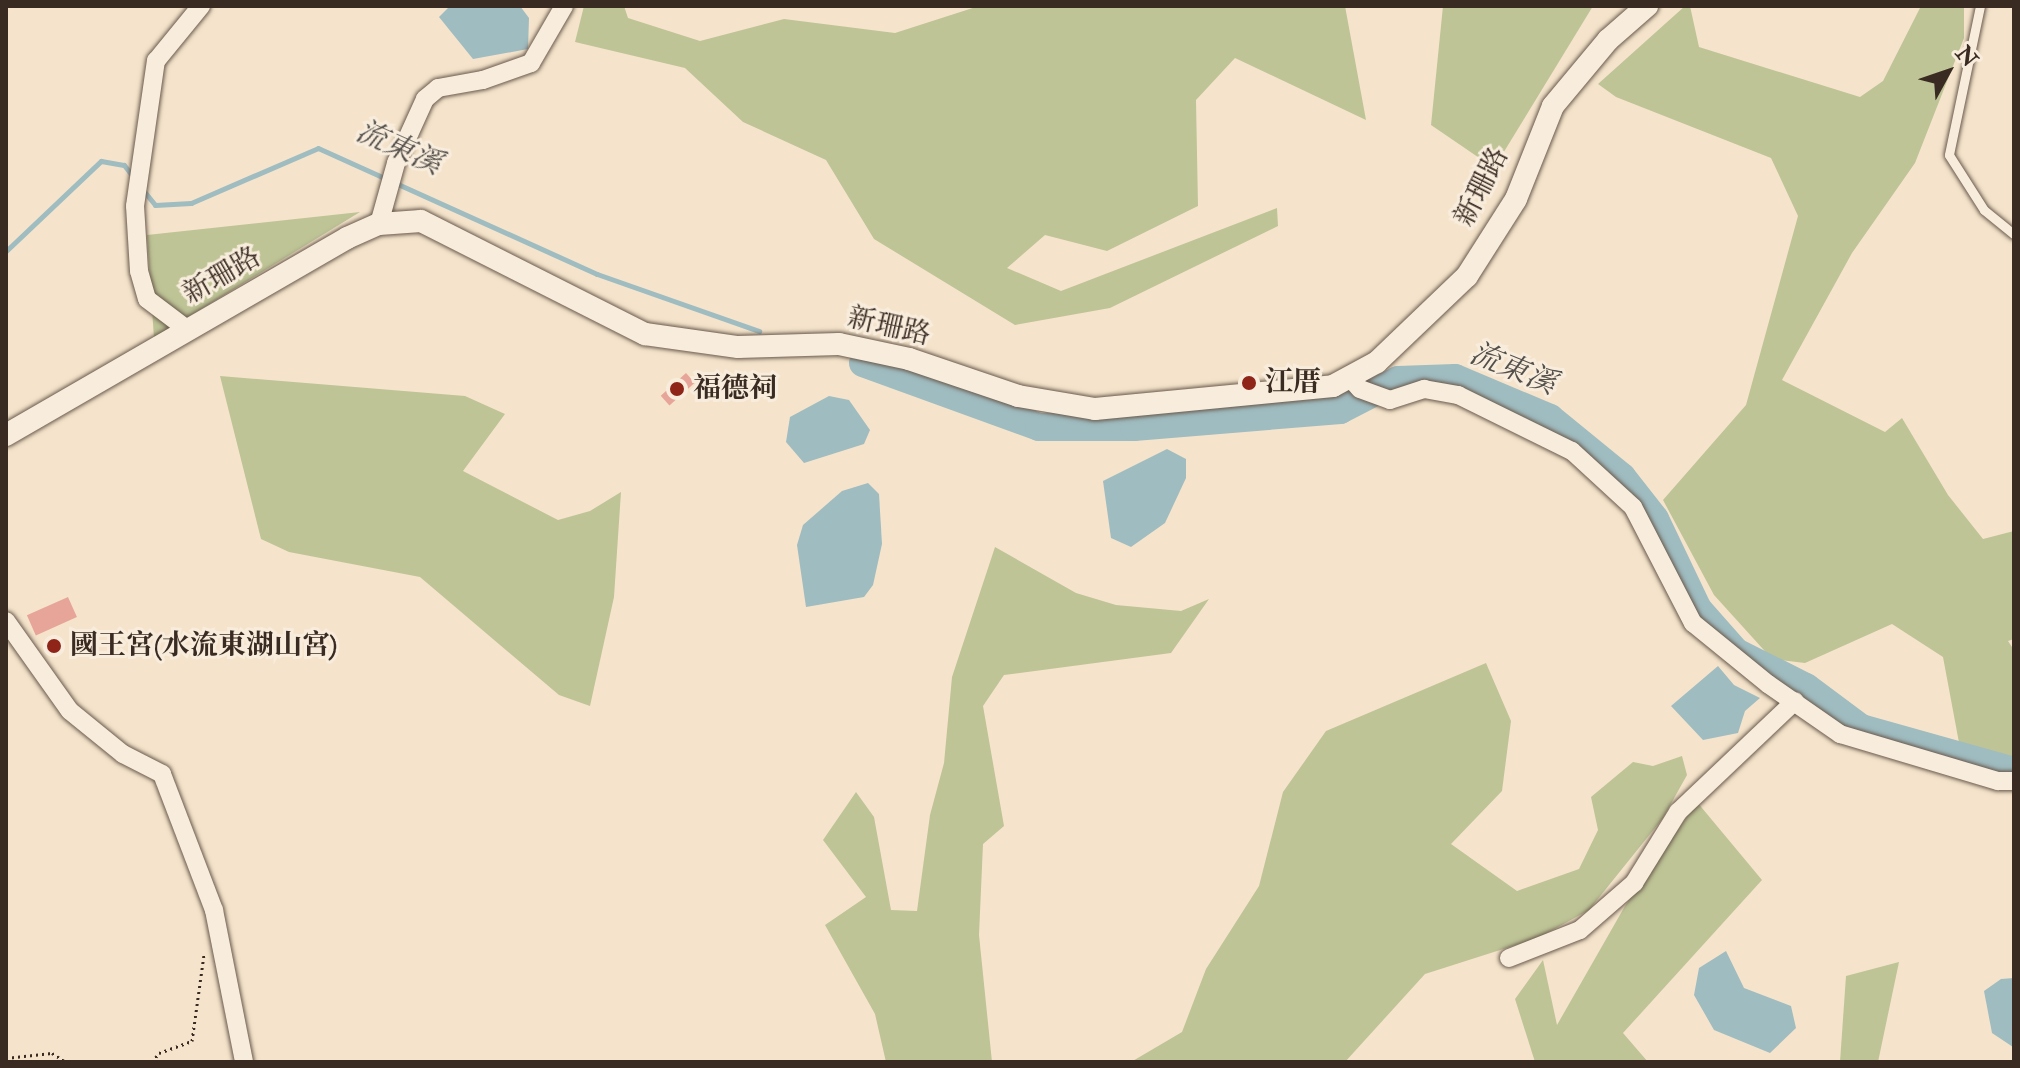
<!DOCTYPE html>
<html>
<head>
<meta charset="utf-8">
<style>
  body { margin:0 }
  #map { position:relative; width:2020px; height:1068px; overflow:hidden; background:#f5e4cb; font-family:"IM FELL Double Pica","Noto Serif TC",serif }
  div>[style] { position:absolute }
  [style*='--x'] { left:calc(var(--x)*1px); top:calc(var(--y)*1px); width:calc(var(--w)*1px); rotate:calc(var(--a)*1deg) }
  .green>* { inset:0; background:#bec496 }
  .water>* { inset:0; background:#9fbcc0 }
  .stream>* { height:5px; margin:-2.5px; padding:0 2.5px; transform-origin:2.5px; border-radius:2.5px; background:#9fbcc0 }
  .river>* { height:28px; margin:-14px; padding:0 14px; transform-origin:14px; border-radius:14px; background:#9fbcc0 }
  .building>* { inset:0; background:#e7a599; transform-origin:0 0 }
  .path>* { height:3px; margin-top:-1.5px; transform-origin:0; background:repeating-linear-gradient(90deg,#3a2b22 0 2px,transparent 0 6px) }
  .roads { filter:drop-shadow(0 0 2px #69594c) drop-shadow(0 0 2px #69594c) }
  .service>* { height:9px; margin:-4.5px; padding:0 4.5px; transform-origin:4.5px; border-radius:4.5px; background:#f8eddd }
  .minor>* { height:18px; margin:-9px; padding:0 9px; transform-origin:9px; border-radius:9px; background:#f8eddd }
  .tertiary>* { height:22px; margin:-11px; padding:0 11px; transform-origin:11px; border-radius:11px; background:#f8eddd }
  .dots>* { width:22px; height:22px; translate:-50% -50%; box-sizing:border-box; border:4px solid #f8eddd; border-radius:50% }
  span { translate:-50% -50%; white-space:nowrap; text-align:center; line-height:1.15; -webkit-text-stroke:6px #f8eddd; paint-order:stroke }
  .street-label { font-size:28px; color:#3a2b22 }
  .poi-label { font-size:28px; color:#3a2b22; font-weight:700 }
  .left { translate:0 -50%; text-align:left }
  .water-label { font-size:30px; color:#534f4a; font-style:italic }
  .frame { position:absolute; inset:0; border:8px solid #3a2b22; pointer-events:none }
  .north { position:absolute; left:1908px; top:32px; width:80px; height:80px; -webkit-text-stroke:6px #f8eddd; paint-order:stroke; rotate:50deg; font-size:22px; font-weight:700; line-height:32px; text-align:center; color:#3a2b22 }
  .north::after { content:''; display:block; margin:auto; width:28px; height:36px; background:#3a2b22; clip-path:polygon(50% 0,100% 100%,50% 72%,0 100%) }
</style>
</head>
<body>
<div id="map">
  <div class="green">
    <i style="clip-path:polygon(584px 6px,624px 6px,628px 18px,700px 41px,784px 19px,895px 33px,979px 6px,1345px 6px,1366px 120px,1235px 58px,1196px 100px,1198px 206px,1107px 251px,1045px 235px,1007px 268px,1061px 291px,1277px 208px,1278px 226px,1110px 308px,1015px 325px,874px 239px,826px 160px,743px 122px,685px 68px,575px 42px)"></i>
    <i style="clip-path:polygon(1443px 6px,1593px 6px,1494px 168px,1431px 125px)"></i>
    <i style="clip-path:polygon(1685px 6px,1690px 6px,1699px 47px,1860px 97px,1883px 81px,1921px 6px,1964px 6px,1964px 38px,1915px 163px,1852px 253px,1782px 380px,1885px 432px,1902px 418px,1948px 495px,1983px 539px,2014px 531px,2014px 639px,2008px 641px,2014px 650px,2014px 757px,1960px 748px,1943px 657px,1892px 624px,1805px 663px,1772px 659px,1714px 595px,1663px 500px,1746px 405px,1798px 216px,1771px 158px,1616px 97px,1598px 84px)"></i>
    <i style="clip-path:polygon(360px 212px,154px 338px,147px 235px)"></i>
    <i style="clip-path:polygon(220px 376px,465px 396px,505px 414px,463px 471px,558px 520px,590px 511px,621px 492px,614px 597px,590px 706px,559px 695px,420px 577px,289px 552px,261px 539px)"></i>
    <i style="clip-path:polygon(995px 547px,1076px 593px,1116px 605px,1181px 611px,1209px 599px,1171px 653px,1004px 675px,983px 706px,1004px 826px,983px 844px,979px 935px,992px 1062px,886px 1062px,875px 1014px,825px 925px,866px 897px,823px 840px,856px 792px,874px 817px,891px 910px,917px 911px,930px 815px,944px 763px,952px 677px)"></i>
    <i style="clip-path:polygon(1486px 663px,1511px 721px,1502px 791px,1451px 844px,1517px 891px,1579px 869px,1598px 830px,1591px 797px,1633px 762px,1653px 766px,1682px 756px,1687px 775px,1663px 818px,1589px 910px,1538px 938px,1425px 974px,1345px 1062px,1131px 1062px,1182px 1032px,1206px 969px,1259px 886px,1283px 792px,1326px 731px)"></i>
    <i style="clip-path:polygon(1697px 802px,1762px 880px,1623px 1033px,1648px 1062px,1535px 1062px,1515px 999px,1543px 960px,1557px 1025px,1625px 906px)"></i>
    <i style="clip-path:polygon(1899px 962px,1878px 1062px,1840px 1062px,1846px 976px)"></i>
  </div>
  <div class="water">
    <i style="clip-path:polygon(450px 6px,520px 6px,529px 18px,528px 49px,473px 59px,439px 17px)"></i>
    <i style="clip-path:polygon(829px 396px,849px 400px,870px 430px,864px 444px,804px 463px,786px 442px,790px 417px)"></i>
    <i style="clip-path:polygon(1167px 449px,1186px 459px,1186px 478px,1165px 523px,1131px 547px,1111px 538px,1103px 481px)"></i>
    <i style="clip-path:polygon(868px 483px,879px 494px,882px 544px,873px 585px,864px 597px,806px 607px,797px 545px,803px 525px,842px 491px)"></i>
    <i style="clip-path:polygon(1718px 666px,1734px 685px,1760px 698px,1745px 711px,1738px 733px,1703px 740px,1671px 706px)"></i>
    <i style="clip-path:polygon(1726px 951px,1744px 988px,1791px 1006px,1796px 1028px,1770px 1053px,1714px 1030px,1694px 995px,1699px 968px)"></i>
    <i style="clip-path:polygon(2014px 978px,2014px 1047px,2013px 1047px,1992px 1033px,1984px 991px,2001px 979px)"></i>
  </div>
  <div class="stream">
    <i style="--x:143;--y:190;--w:19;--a:51"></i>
    <i style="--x:155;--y:205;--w:36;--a:-3"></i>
    <i style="--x:191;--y:203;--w:138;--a:-23.4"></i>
    <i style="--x:318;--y:148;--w:306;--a:24.3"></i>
    <i style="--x:597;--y:274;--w:172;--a:19.4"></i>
    <i style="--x:6;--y:251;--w:131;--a:-43.5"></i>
    <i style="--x:101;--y:161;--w:23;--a:10"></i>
    <i style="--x:124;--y:165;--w:18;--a:52"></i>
  </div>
  <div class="river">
    <i style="--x:863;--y:363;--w:187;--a:20"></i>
    <i style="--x:1039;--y:427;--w:95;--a:0"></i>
    <i style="--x:1134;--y:427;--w:207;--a:-4.7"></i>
    <i style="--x:1340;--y:410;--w:65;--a:-27.3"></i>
    <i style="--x:1398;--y:380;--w:57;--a:-2"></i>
    <i style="--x:1455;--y:378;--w:103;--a:22.8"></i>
    <i style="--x:1550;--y:418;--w:93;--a:39.3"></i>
    <i style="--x:1622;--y:477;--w:53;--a:51.8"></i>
    <i style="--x:1655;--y:519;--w:100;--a:64.5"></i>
    <i style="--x:1698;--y:609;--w:57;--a:48.5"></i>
    <i style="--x:1736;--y:652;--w:78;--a:26.6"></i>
    <i style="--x:1806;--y:687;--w:69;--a:36.7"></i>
    <i style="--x:1861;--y:728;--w:159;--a:15.7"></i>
  </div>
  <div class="building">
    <i style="left:686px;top:373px;width:13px;height:34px;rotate:48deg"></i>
    <i style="left:68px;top:597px;width:22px;height:45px;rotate:66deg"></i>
  </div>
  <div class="path">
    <i style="--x:6;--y:1058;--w:46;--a:-6.2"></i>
    <i style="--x:52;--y:1053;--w:17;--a:33"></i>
    <i style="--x:152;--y:1062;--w:11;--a:-52"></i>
    <i style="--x:159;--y:1053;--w:35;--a:-20"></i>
    <i style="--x:192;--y:1041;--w:88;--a:-82.1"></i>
  </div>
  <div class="roads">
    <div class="service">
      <i style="--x:1980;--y:6;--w:152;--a:101.8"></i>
      <i style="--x:1949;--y:155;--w:65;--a:57.5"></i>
      <i style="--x:1984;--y:210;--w:38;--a:39"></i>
    </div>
    <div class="minor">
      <i style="--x:379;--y:224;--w:63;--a:-74.4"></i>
      <i style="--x:396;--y:163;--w:70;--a:-65.6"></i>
      <i style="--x:425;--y:99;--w:17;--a:-40"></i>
      <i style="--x:438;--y:88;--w:46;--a:-10.1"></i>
      <i style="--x:483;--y:80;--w:51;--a:-19.5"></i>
      <i style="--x:531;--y:63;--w:66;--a:-59.9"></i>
      <i style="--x:188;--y:330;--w:51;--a:-142.9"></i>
      <i style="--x:147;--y:299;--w:29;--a:-106"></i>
      <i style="--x:139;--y:271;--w:65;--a:-93.5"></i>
      <i style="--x:135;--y:206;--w:147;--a:-81.8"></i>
      <i style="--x:156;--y:61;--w:71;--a:-50.7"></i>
      <i style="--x:1351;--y:379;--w:13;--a:48"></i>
      <i style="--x:1360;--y:389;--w:32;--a:20"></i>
      <i style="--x:1390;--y:400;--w:36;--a:-18"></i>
      <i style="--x:1424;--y:389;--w:35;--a:10"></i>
      <i style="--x:1458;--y:395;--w:127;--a:26.2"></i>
      <i style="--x:1572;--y:451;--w:83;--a:42.6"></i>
      <i style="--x:1633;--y:507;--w:131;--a:62.7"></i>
      <i style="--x:1693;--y:623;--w:97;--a:39.1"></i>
      <i style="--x:1768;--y:684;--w:88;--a:34.8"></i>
      <i style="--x:1840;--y:734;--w:165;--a:16.6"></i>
      <i style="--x:1998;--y:781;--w:16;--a:0"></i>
      <i style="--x:6;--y:621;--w:110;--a:54.6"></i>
      <i style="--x:70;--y:711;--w:68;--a:39.1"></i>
      <i style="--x:123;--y:754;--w:44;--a:27.1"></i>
      <i style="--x:162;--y:774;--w:146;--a:69.1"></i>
      <i style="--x:214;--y:910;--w:155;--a:78.8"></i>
      <i style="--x:1509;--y:958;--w:76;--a:-21.5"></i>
      <i style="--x:1580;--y:930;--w:72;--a:-41"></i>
      <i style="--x:1634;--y:883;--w:84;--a:-58.2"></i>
      <i style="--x:1678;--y:812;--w:161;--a:-43.5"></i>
    </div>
    <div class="tertiary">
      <i style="--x:6;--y:435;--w:394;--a:-30"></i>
      <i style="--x:347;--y:238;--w:35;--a:-24"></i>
      <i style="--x:379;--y:224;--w:42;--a:-4.1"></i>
      <i style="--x:421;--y:221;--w:251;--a:26.8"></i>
      <i style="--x:645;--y:334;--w:94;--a:8"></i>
      <i style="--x:738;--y:347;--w:101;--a:-1.7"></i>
      <i style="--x:839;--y:344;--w:72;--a:12.1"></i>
      <i style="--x:909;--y:359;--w:115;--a:18.7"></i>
      <i style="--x:1018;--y:396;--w:78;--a:9.6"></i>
      <i style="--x:1095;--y:409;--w:239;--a:-5.5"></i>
      <i style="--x:1333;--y:386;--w:50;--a:-28.6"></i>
      <i style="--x:1377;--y:362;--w:124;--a:-43.7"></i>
      <i style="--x:1467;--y:276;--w:91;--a:-57.5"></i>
      <i style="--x:1516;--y:199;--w:100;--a:-68.3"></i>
      <i style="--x:1553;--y:106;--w:86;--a:-50.2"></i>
      <i style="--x:1608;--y:40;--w:52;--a:-41.1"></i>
    </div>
  </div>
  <div class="dots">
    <i style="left:1249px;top:383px;background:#8f2418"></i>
    <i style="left:677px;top:389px;background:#8f2418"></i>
    <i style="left:54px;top:646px;background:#8f2418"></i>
  </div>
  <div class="street-label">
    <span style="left:1482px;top:187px;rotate:-63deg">新珊路</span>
    <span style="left:222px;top:276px;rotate:-30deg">新珊路</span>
    <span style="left:889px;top:327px;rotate:13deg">新珊路</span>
  </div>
  <div class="poi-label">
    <span class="left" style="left:1265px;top:383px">江厝</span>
    <span class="left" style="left:693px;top:389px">福德祠</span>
    <span class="left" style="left:70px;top:646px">國王宮(水流東湖山宮)</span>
  </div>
  <div class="water-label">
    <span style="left:399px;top:148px;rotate:24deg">流東溪</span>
    <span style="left:1513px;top:369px;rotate:22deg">流東溪</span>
  </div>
  <div class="frame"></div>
  <div class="north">N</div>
</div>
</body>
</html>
